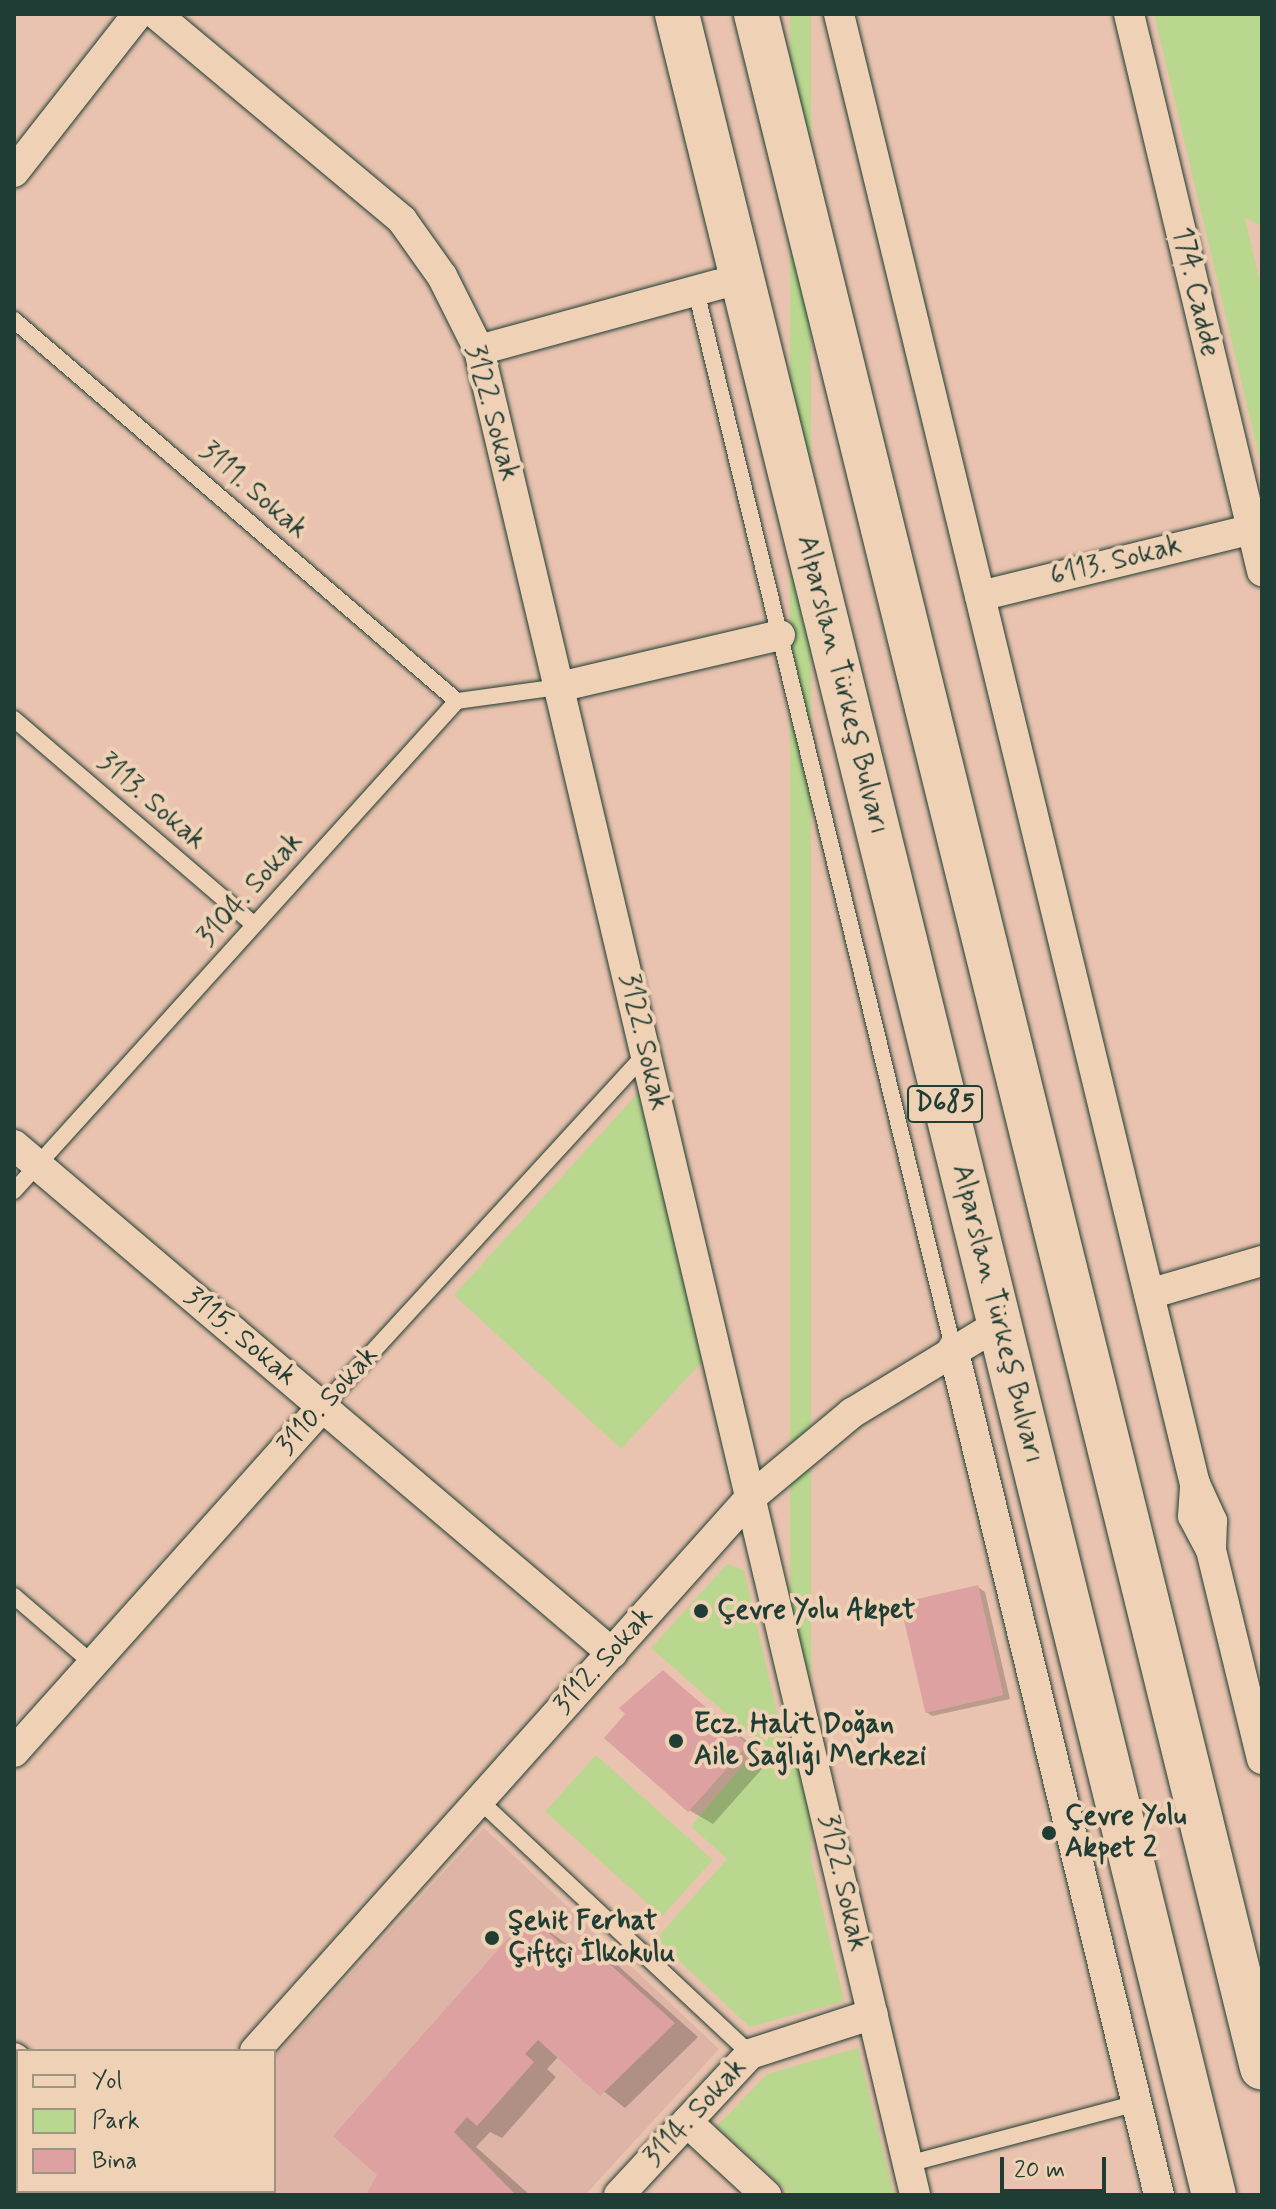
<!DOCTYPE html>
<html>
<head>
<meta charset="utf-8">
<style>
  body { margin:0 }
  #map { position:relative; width:1276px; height:2209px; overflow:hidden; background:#e9c3af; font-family:Mynerve,sans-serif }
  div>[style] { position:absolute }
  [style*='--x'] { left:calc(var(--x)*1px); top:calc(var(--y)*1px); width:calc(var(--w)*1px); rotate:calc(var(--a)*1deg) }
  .built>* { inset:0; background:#ddb4a5 }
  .green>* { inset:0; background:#bad78f; transform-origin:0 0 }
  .shadow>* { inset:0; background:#0003 }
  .building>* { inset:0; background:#dca1a0; transform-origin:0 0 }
  .roads { filter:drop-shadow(0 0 2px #1f3d34) drop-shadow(0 0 2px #1f3d34) }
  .lane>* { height:16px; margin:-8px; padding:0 8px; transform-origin:8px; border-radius:8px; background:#efd1b5 }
  .street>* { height:30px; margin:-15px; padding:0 15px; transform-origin:15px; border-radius:15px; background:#efd1b5 }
  .highway>* { height:44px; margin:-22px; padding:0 22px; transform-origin:22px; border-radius:22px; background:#efd1b5 }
  .dots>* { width:22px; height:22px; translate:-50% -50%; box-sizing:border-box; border:4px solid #efd1b5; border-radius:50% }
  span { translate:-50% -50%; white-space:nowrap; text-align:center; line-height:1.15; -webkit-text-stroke:8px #efd1b5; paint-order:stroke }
  .shield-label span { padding:2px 6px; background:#efd1b5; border:2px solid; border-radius:6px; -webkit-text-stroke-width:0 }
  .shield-label { font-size:26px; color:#1f3d34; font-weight:700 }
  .street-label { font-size:28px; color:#1f3d34 }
  .poi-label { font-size:28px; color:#1f3d34; font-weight:700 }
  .left { translate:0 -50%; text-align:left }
  .frame { position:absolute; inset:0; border:16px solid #1f3d34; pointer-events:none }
  .legend { position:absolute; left:16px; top:2049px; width:260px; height:144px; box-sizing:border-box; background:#efd1b5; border:2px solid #9c9681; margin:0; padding:10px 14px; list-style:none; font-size:24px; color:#1f3d34 }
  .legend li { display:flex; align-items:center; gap:16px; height:40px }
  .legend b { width:40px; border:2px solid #9c9681 }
  .scale { position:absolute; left:1000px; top:2157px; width:106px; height:36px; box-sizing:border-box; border:4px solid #1f3d34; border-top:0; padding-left:10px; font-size:24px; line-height:28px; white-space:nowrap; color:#1f3d34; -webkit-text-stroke:6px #efd1b5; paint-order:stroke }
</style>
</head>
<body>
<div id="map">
  <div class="built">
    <i style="clip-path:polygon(484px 1828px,719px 2049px,585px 2195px,248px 2195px,244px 2191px,274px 2191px,274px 2058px)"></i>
  </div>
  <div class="green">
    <i style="left:790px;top:14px;width:21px;height:1980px"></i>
    <i style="clip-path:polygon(1154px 14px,1262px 14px,1262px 226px,1245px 218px,1262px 291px,1262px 469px)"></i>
    <i style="clip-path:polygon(639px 1092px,702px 1362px,621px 1449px,454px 1295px)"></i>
    <i style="clip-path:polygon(727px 1564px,744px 1570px,844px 2001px,750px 2027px,656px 1939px,727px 1859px,691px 1826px,761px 1744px,651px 1648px)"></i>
    <i style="left:596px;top:1755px;width:157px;height:76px;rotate:42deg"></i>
    <i style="clip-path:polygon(858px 2048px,894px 2195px,791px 2195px,717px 2126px,767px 2074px)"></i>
  </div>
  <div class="shadow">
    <i style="clip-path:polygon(978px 1587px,985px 1592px,1010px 1699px,932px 1716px,925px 1711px)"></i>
    <i style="clip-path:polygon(664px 1673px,770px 1760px,713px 1824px,689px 1810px)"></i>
    <i style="clip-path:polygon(530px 1918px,575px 1950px,582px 1942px,606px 1955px,698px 2037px,625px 2108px,559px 2056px,547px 2069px,556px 2077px,502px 2138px,490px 2132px,476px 2147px,530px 2195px,369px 2195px)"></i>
  </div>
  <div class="building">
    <i style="left:978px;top:1585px;width:113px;height:80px;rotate:77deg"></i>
    <i style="clip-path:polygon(663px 1670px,748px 1745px,688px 1812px,604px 1738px,625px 1714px,619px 1708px)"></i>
    <i style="clip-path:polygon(529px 1915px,570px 1952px,582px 1939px,675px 2023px,600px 2096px,538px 2040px,525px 2054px,534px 2062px,477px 2126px,467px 2117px,454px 2132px,516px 2195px,366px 2195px,377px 2175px,333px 2136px)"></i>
  </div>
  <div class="roads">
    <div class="lane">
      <i style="--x:696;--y:291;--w:1088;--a:76.33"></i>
      <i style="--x:14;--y:320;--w:584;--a:40.7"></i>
      <i style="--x:14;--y:719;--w:316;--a:40.6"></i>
      <i style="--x:14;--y:1191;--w:661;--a:-47.88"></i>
      <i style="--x:457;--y:701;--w:103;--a:-7.8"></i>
      <i style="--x:322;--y:1407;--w:479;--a:-47.5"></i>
      <i style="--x:14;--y:1596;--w:104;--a:40.7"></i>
      <i style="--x:479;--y:1800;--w:371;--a:43.1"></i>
      <i style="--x:908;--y:2164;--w:237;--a:-14.9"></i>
    </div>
    <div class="street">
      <i style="--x:156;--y:14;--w:321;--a:39.9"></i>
      <i style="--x:402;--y:220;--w:69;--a:54.5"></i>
      <i style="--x:442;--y:276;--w:83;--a:63.4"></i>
      <i style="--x:479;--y:350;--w:1896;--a:76.7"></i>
      <i style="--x:839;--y:14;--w:1512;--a:76.39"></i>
      <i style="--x:1129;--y:14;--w:573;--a:76.57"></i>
      <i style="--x:14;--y:172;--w:201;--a:-51.9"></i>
      <i style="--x:479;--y:350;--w:273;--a:-15.3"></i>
      <i style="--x:980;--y:596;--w:280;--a:-13.8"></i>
      <i style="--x:559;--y:687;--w:227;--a:-13.2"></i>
      <i style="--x:14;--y:1145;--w:785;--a:40.35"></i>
      <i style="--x:1149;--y:1294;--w:118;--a:-16.3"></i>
      <i style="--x:953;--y:1348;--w:872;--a:76.33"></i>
      <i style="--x:1211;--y:1550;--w:38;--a:-118"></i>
      <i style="--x:1193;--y:1516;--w:32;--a:-86"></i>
      <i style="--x:1195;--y:1484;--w:41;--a:65.3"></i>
      <i style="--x:1212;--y:1521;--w:29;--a:92"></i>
      <i style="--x:1211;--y:1550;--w:215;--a:76.3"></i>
      <i style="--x:14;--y:1752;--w:462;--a:-48.2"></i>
      <i style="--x:255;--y:2051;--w:742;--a:-48.17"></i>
      <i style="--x:750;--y:1498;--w:133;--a:-39.8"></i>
      <i style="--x:852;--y:1413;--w:172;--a:-31.2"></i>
      <i style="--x:14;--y:2058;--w:5;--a:37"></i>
      <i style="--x:687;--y:2122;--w:108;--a:42.7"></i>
      <i style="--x:173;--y:2191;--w:6;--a:45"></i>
      <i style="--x:126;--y:2195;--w:6;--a:-45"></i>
      <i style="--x:619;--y:2195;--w:192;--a:-47.1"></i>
      <i style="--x:750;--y:2054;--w:129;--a:-18"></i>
    </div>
    <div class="highway">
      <i style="--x:677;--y:14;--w:2246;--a:76.17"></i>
      <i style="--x:756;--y:14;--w:2115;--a:76.16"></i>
    </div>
  </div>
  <div class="dots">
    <i style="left:701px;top:1611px;background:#1f3d34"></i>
    <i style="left:676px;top:1741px;background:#1f3d34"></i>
    <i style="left:1049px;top:1833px;background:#1f3d34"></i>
    <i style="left:492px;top:1938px;background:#1f3d34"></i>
  </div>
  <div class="shield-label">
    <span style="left:945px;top:1104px">D685</span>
  </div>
  <div class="street-label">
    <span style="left:1195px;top:292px;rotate:77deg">174. Cadde</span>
    <span style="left:491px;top:413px;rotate:75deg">3122. Sokak</span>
    <span style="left:253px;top:491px;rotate:41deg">3111. Sokak</span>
    <span style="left:1116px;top:562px;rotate:-14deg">6113. Sokak</span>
    <span style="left:842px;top:685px;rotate:76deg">Alparslan Türkeş Bulvarı</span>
    <span style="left:151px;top:802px;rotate:41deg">3113. Sokak</span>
    <span style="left:251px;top:890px;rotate:-48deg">3104. Sokak</span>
    <span style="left:643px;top:1042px;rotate:77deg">3122. Sokak</span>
    <span style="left:997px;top:1314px;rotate:76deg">Alparslan Türkeş Bulvarı</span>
    <span style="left:240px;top:1337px;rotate:40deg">3115. Sokak</span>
    <span style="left:328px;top:1401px;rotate:-48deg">3110. Sokak</span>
    <span style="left:604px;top:1661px;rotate:-48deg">3112. Sokak</span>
    <span style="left:842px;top:1883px;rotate:77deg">3122. Sokak</span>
    <span style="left:696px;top:2113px;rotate:-47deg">3114. Sokak</span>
  </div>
  <div class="poi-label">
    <span class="left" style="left:717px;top:1611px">Çevre Yolu Akpet</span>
    <span class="left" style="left:694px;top:1741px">Ecz. Halit Doğan<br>Aile Sağlığı Merkezi</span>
    <span class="left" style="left:1065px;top:1833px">Çevre Yolu<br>Akpet 2</span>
    <span class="left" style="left:508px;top:1938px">Şehit Ferhat<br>Çiftçi İlkokulu</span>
  </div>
  <div class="frame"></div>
  <ul class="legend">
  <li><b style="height:10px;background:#efd1b5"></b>Yol</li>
  <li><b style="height:22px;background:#bad78f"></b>Park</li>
  <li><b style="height:22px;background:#dca1a0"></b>Bina</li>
  </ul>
  <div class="scale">20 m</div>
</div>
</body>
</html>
